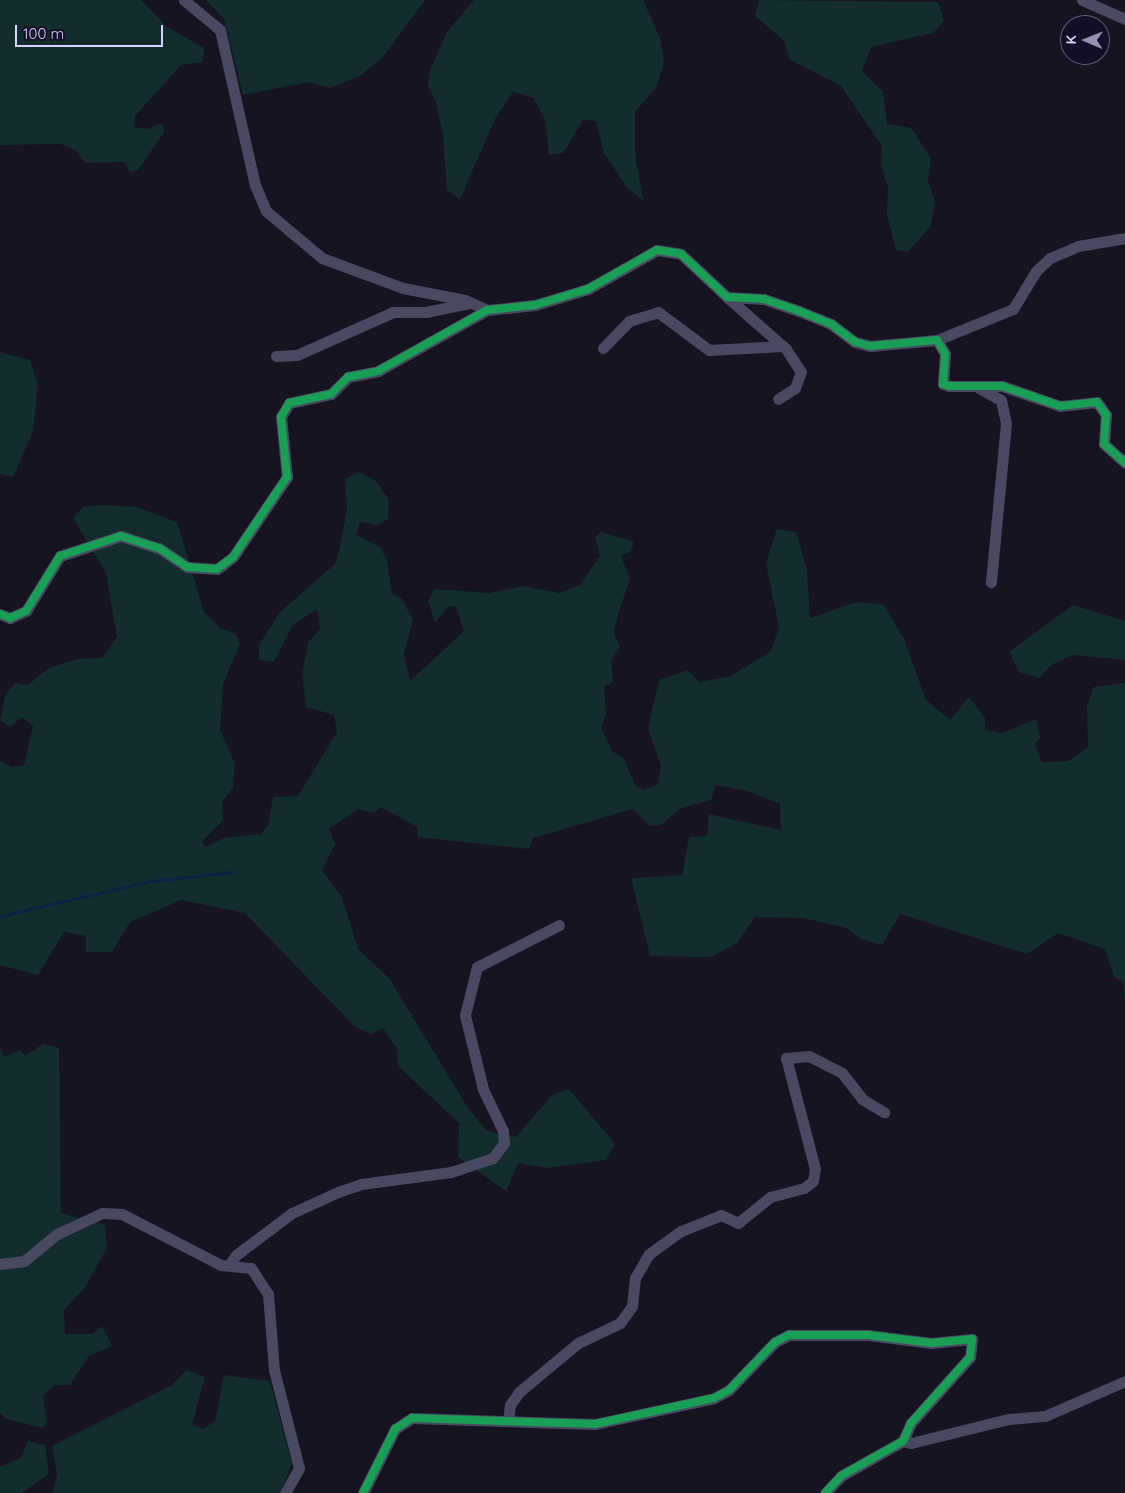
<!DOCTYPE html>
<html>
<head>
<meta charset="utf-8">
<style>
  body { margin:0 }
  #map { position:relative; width:1125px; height:1493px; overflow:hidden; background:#161421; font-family:Quicksand,sans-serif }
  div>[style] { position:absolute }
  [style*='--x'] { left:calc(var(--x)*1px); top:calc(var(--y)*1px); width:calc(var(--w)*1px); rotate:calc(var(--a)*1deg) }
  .green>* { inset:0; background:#132c2d }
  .stream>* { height:3px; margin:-1.5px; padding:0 1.5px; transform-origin:1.5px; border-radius:1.5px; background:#0d2144 }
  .street>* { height:11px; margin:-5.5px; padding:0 5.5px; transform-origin:5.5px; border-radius:5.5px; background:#4a4962 }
  .cycleway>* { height:8px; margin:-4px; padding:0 4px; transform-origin:4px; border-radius:4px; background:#1a9f57 }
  span { translate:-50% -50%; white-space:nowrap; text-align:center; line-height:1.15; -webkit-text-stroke:5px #130f26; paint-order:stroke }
  .north { position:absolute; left:1060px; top:15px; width:50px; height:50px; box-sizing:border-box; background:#130f26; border:1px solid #625e7d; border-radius:50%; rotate:271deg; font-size:14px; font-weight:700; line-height:20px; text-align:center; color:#d9d4ff }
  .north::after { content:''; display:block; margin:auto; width:18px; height:22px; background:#9591b1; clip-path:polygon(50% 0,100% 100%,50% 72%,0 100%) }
  .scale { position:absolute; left:15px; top:25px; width:148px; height:22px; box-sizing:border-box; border:2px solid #d9d4ff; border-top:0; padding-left:6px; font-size:15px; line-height:18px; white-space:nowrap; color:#d9d4ff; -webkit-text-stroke:4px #130f26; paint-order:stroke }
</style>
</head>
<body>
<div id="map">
  <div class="green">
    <i style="clip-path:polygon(0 0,141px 0,166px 26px,204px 48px,202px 62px,181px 65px,135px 116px,134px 127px,148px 129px,161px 123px,165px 131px,138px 170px,130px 172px,124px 162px,85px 163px,76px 151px,61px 144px,0 145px)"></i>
    <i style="clip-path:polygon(206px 0,425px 0,383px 57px,360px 76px,330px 88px,309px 82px,243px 95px,224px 19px)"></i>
    <i style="clip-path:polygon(474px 0,643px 0,660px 38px,664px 62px,656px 88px,635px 112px,635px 154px,643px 200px,628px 189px,604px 153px,596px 121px,583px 120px,563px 153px,549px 155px,545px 120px,534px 98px,513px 92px,496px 117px,460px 199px,447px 190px,443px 136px,436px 102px,428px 86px,430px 70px,447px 32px)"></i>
    <i style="clip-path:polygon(759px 0,938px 2px,944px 21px,933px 33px,871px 47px,862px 71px,883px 92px,887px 124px,911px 128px,931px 158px,928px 181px,935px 202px,930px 227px,908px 252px,896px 250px,887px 215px,888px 187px,881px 165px,882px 146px,841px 86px,789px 59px,784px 41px,755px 16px)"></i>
    <i style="clip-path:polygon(0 352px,30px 360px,38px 384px,33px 432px,13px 477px,0 474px)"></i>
    <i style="clip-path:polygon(359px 472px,375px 480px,389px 500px,388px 519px,378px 525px,360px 522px,356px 535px,380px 547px,387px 560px,392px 594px,402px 599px,413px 620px,404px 654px,410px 681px,464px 631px,456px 606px,448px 607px,435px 622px,428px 601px,434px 589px,489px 593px,522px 586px,559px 593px,580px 585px,600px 556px,595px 537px,601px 532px,634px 542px,631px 551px,621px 556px,630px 578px,613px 631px,620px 646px,611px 662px,613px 682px,604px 687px,606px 714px,601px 728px,612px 751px,624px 759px,635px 785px,644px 790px,658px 784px,661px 765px,648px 729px,659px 680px,688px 670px,699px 682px,731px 676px,771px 651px,779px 627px,766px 563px,777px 529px,796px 532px,807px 570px,810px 618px,856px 602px,884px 605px,904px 639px,926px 700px,950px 720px,969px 697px,985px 718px,985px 730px,1003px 733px,1036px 719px,1040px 738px,1035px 744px,1042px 762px,1069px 761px,1088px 747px,1087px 705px,1094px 687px,1125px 683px,1125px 1002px,1123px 981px,1114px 977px,1105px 949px,1058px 933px,1027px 954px,900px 914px,882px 945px,861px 939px,847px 928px,803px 918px,755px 917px,737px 943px,711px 957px,650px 956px,631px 878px,682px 875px,689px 837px,707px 836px,709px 814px,781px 830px,780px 804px,747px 791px,716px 785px,711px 800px,681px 808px,661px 825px,650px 826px,633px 809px,533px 838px,529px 849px,418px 837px,417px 827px,381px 807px,374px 813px,358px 809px,329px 829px,335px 844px,322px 870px,342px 898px,358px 949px,389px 978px,468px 1108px,487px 1131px,516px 1137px,552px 1095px,569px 1089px,615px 1144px,606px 1160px,547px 1168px,518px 1163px,506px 1191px,458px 1157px,459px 1123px,398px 1066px,397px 1049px,383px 1028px,371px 1034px,354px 1026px,245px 913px,181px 900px,130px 922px,112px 952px,86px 952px,86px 936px,64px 932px,38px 975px,0 965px,0 761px,12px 767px,24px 765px,33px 726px,22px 717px,10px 727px,0 720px,6px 694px,15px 683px,28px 685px,49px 668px,77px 659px,102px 658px,117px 637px,106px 573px,73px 518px,83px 507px,103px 505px,136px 507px,177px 522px,204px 612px,221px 629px,235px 633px,240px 644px,223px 684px,220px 730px,235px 764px,233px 788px,222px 802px,223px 820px,202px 842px,206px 847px,224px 838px,261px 834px,268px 825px,273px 797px,298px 796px,337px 732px,334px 715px,306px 707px,302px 674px,308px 643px,320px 629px,317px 609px,293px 625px,274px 662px,259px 660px,259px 645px,280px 612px,336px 563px,347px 511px,345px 479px)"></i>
    <i style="clip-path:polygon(1073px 605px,1125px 621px,1125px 660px,1073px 655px,1051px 665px,1039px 678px,1019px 672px,1009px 652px)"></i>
    <i style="clip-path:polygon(43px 1044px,59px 1048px,61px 1213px,105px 1225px,107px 1248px,86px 1286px,64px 1310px,65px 1334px,93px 1334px,102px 1326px,112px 1346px,89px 1356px,70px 1385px,54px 1385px,43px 1396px,47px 1422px,43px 1428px,6px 1419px,0 1413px,0 1048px,4px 1057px,20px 1050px,25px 1056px)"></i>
    <i style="clip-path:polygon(186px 1370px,205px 1377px,192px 1424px,203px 1429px,215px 1421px,224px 1375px,270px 1381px,292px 1464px,280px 1493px,53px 1493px,57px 1474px,52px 1446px,172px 1385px)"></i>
    <i style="clip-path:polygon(28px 1441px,45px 1445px,49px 1474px,22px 1493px,0 1493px,0 1467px,21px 1458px)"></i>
  </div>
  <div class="stream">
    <i style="--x:0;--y:916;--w:155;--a:-13.1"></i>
    <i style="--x:151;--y:881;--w:81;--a:-6.3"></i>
  </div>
  <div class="street">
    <i style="--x:184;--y:0;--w:47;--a:39.8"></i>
    <i style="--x:220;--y:30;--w:159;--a:77.3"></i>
    <i style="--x:255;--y:185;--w:28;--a:67"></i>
    <i style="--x:266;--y:211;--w:73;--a:40"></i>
    <i style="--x:322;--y:258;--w:86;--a:20.3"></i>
    <i style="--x:403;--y:288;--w:63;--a:11"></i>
    <i style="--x:465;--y:300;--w:24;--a:24"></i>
    <i style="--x:1082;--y:0;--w:47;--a:23.8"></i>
    <i style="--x:727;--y:297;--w:79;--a:41.4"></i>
    <i style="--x:786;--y:349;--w:27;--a:57"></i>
    <i style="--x:801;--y:372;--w:17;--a:111"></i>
    <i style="--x:795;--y:388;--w:20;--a:147"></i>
    <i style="--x:937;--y:340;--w:82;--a:-22.2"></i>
    <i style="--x:1013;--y:309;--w:44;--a:-58.8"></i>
    <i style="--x:1036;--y:271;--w:19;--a:-43"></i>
    <i style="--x:1050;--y:258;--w:30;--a:-23"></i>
    <i style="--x:1078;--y:246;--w:48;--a:-9.7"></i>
    <i style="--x:603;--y:348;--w:37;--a:-46"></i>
    <i style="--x:629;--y:321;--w:30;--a:-17"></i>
    <i style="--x:658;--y:312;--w:64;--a:36.7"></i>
    <i style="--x:709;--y:350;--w:74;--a:-3.1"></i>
    <i style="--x:276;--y:356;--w:21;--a:-3"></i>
    <i style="--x:297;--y:355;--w:105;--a:-24.1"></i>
    <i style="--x:393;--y:312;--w:33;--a:0"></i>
    <i style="--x:426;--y:312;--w:44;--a:-11.8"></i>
    <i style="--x:979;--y:388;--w:25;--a:29"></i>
    <i style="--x:1001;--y:400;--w:24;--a:78"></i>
    <i style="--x:1006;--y:423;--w:160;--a:95.4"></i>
    <i style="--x:0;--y:614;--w:11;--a:22"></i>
    <i style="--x:10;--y:618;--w:17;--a:-24"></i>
    <i style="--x:26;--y:611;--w:65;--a:-58.3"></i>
    <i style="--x:60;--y:556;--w:64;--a:-18.2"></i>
    <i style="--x:121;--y:536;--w:40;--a:18"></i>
    <i style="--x:159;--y:548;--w:34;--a:34"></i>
    <i style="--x:187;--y:567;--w:30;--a:4"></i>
    <i style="--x:217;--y:569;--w:20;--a:-37"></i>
    <i style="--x:233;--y:557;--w:97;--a:-56"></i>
    <i style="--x:287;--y:477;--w:60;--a:-95.7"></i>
    <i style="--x:281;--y:417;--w:16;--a:-60"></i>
    <i style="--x:289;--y:403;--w:43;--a:-12.1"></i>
    <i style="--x:331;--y:394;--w:24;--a:-45"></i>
    <i style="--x:348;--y:377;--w:31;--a:-11"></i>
    <i style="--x:378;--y:371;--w:125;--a:-29.2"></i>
    <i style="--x:487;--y:310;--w:48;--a:-5.9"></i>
    <i style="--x:535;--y:305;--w:55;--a:-16.8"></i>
    <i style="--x:588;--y:289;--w:79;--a:-29.5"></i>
    <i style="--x:657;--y:250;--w:24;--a:9"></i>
    <i style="--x:681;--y:254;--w:63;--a:43.1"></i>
    <i style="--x:727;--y:297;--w:37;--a:3"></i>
    <i style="--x:764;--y:299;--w:37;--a:19"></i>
    <i style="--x:799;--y:311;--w:35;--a:22"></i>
    <i style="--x:831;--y:324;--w:30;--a:37"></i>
    <i style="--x:855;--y:342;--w:16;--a:15"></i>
    <i style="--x:870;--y:346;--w:67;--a:-5.1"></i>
    <i style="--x:937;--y:340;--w:16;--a:60"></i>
    <i style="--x:945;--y:354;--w:30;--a:94"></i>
    <i style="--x:943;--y:384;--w:6;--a:18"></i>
    <i style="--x:949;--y:386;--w:53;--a:0"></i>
    <i style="--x:1002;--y:386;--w:61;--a:19"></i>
    <i style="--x:1060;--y:406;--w:37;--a:-6"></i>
    <i style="--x:1097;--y:402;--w:16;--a:55"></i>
    <i style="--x:1106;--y:415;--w:29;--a:94"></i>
    <i style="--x:1104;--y:444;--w:28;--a:42"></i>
    <i style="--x:0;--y:1264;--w:24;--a:-7"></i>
    <i style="--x:24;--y:1261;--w:43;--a:-39.3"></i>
    <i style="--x:57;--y:1234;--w:50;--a:-25"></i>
    <i style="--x:102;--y:1213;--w:20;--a:3"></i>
    <i style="--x:122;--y:1214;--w:111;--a:27.3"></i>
    <i style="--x:221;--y:1265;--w:30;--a:6"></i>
    <i style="--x:251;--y:1268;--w:31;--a:57"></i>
    <i style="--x:268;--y:1294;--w:76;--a:85.5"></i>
    <i style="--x:274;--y:1370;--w:101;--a:75.7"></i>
    <i style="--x:299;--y:1468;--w:29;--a:119"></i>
    <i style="--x:229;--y:1265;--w:12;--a:-55"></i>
    <i style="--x:236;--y:1255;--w:70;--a:-36.9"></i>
    <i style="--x:292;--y:1213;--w:51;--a:-24.5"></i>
    <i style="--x:338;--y:1192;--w:24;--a:-19"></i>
    <i style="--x:361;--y:1184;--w:91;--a:-7.6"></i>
    <i style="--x:451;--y:1172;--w:44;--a:-18.4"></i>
    <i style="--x:493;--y:1158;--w:19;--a:-54"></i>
    <i style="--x:504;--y:1143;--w:12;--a:-95"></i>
    <i style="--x:503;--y:1131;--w:47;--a:-115.5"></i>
    <i style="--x:483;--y:1089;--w:76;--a:-103.7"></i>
    <i style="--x:465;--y:1015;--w:49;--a:-76"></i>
    <i style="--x:477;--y:967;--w:92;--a:-27.1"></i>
    <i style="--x:508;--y:1421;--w:16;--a:-83"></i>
    <i style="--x:510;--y:1405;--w:16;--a:-55"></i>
    <i style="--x:519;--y:1392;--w:77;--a:-39.7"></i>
    <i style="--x:578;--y:1343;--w:47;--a:-25.5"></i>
    <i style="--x:620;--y:1323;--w:21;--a:-55"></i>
    <i style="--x:632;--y:1306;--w:28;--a:-84"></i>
    <i style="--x:635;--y:1278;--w:28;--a:-60"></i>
    <i style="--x:649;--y:1254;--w:39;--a:-36"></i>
    <i style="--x:681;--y:1231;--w:43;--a:-21.8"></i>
    <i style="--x:721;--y:1215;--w:19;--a:25"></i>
    <i style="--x:738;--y:1223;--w:41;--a:-39.1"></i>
    <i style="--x:770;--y:1197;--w:35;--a:-15"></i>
    <i style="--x:804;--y:1188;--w:11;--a:-38"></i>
    <i style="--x:813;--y:1181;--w:12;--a:-81"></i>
    <i style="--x:815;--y:1169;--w:115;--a:-104.6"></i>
    <i style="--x:786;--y:1058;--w:23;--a:-5"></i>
    <i style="--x:809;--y:1056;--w:37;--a:27"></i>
    <i style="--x:842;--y:1073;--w:33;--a:52"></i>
    <i style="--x:862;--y:1099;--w:26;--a:31"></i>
    <i style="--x:903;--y:1441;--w:8;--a:14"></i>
    <i style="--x:911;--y:1443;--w:101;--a:-13.8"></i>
    <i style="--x:1009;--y:1419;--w:36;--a:-5"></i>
    <i style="--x:1045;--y:1416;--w:87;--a:-23.6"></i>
    <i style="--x:363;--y:1493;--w:72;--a:-63.4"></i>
    <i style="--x:395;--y:1429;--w:20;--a:-33"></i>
    <i style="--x:412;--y:1418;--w:183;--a:1.9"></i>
    <i style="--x:595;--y:1424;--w:122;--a:-12.3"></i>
    <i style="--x:714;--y:1398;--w:17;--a:-28"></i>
    <i style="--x:729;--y:1390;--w:66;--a:-46.2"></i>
    <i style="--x:775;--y:1342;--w:16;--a:-27"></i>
    <i style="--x:789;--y:1335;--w:79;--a:0"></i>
    <i style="--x:868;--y:1335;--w:64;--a:7.2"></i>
    <i style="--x:931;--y:1343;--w:41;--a:-5.6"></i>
    <i style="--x:972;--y:1339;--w:18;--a:96"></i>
    <i style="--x:970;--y:1357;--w:89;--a:131.8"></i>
    <i style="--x:911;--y:1423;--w:20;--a:114"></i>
    <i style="--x:903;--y:1441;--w:71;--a:150.6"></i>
    <i style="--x:841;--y:1476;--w:23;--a:133"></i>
  </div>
  <div class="cycleway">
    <i style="--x:0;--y:614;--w:11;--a:22"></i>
    <i style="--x:10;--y:618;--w:17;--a:-24"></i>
    <i style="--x:26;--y:611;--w:65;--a:-58.3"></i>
    <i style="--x:60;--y:556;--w:64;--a:-18.2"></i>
    <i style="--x:121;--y:536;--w:40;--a:18"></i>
    <i style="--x:159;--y:548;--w:34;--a:34"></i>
    <i style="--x:187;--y:567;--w:30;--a:4"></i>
    <i style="--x:217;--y:569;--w:20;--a:-37"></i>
    <i style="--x:233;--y:557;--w:97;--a:-56"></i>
    <i style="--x:287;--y:477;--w:60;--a:-95.7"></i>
    <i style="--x:281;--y:417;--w:16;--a:-60"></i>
    <i style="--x:289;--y:403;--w:43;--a:-12.1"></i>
    <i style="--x:331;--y:394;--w:24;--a:-45"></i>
    <i style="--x:348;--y:377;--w:31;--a:-11"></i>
    <i style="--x:378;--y:371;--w:125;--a:-29.2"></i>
    <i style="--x:487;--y:310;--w:48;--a:-5.9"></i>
    <i style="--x:535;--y:305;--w:55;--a:-16.8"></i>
    <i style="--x:588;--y:289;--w:79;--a:-29.5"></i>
    <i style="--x:657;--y:250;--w:24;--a:9"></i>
    <i style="--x:681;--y:254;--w:63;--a:43.1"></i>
    <i style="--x:727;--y:297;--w:37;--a:3"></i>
    <i style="--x:764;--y:299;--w:37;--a:19"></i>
    <i style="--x:799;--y:311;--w:35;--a:22"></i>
    <i style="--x:831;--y:324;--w:30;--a:37"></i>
    <i style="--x:855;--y:342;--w:16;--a:15"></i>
    <i style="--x:870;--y:346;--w:67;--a:-5.1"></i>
    <i style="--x:937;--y:340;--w:16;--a:60"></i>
    <i style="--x:945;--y:354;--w:30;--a:94"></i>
    <i style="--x:943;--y:384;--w:6;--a:18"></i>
    <i style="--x:949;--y:386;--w:53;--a:0"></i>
    <i style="--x:1002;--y:386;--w:61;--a:19"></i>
    <i style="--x:1060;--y:406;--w:37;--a:-6"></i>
    <i style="--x:1097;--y:402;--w:16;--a:55"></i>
    <i style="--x:1106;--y:415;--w:29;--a:94"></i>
    <i style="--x:1104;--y:444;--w:28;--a:42"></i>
    <i style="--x:363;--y:1493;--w:72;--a:-63.4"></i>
    <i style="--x:395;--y:1429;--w:20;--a:-33"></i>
    <i style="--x:412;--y:1418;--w:183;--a:1.9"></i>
    <i style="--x:595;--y:1424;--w:122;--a:-12.3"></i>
    <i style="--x:714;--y:1398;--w:17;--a:-28"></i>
    <i style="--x:729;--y:1390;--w:66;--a:-46.2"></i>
    <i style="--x:775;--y:1342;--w:16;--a:-27"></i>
    <i style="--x:789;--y:1335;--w:79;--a:0"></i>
    <i style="--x:868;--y:1335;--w:64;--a:7.2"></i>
    <i style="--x:931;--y:1343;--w:41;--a:-5.6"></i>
    <i style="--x:972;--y:1339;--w:18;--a:96"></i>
    <i style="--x:970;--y:1357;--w:89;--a:131.8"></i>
    <i style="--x:911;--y:1423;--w:20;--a:114"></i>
    <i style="--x:903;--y:1441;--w:71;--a:150.6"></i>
    <i style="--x:841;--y:1476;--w:23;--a:133"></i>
  </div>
  <div class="north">K</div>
  <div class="scale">100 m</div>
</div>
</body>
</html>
